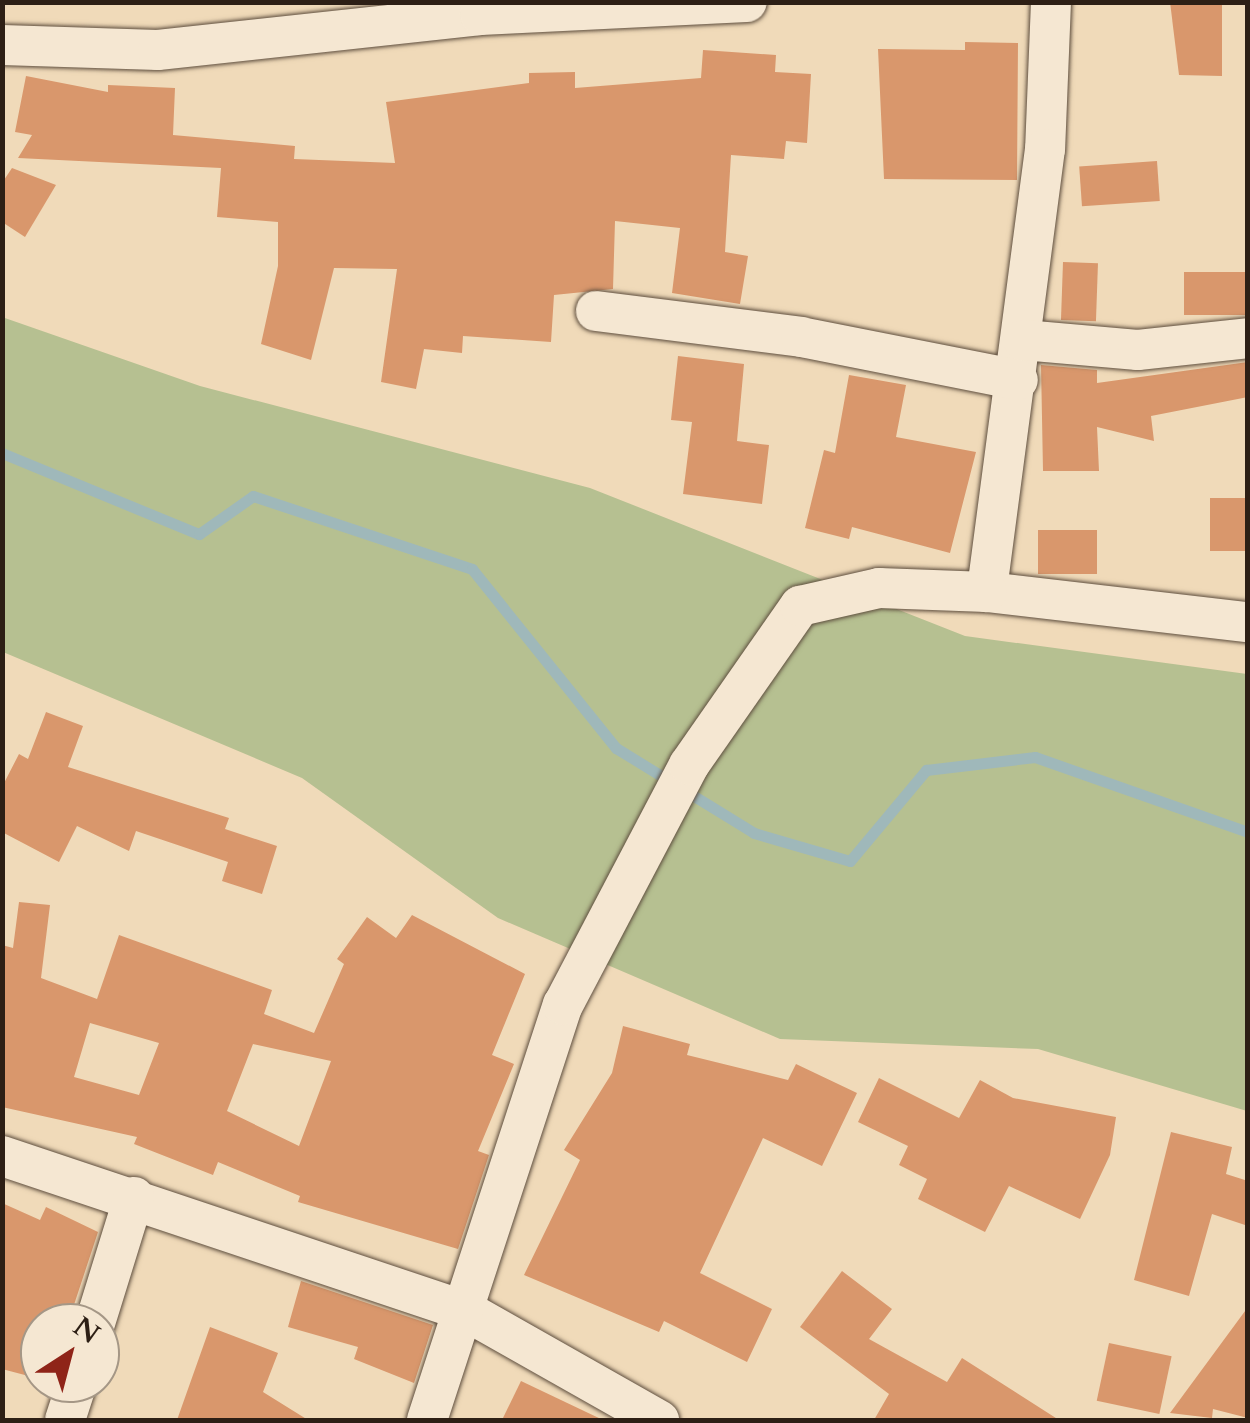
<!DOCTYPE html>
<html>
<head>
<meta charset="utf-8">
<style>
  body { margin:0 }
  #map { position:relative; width:1250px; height:1423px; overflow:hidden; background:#f0dab9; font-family:Cardo,serif }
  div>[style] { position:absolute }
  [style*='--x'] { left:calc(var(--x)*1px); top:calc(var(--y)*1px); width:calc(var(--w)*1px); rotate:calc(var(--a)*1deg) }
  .green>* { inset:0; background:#b6c091 }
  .stream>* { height:11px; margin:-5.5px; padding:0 5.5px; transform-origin:5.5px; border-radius:5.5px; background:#9fb8ba }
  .building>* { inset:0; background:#d9976c; transform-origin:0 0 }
  .roads { filter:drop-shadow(0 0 2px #5e4e3e) drop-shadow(0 0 2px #5e4e3e) }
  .minor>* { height:40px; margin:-20px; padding:0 20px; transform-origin:20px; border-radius:20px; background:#f5e7d2 }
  span { translate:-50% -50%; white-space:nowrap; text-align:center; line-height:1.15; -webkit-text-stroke:8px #f5e7d2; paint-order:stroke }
  .frame { position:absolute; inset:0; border:5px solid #2d1f15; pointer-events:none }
  .north { position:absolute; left:20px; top:1303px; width:100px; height:100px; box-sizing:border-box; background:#f5e7d2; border:2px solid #a59786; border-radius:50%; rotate:36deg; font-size:28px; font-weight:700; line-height:40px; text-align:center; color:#2d1f15 }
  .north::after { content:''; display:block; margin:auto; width:35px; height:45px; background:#8f2418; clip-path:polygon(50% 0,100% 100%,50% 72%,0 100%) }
</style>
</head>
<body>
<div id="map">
  <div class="green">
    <i style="clip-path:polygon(2px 317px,200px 386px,590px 488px,965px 636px,1247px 674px,1247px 1111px,1038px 1049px,780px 1039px,498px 918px,302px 778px,3px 652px)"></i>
  </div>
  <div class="stream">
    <i style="--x:2;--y:453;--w:213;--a:22.4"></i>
    <i style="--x:199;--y:534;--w:66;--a:-35.1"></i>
    <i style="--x:253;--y:496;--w:231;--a:18.4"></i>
    <i style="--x:472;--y:569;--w:230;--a:51.2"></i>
    <i style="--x:616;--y:748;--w:162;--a:31.6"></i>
    <i style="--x:754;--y:833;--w:100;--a:16.3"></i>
    <i style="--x:850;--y:861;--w:119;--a:-50.1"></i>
    <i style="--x:926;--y:770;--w:110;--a:-6.8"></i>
    <i style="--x:1035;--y:757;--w:226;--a:19.4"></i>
  </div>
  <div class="building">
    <i style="clip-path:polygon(1170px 2px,1222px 2px,1222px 76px,1179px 75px)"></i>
    <i style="clip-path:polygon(965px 42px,1018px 43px,1017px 180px,884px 179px,878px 49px,965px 50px)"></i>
    <i style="clip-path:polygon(703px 50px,776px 55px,775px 72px,811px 74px,807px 143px,786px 141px,784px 159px,731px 155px,725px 252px,748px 256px,740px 304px,672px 293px,680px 228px,615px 221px,613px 289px,554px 295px,551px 342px,463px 336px,462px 353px,424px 349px,416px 389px,381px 382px,397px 269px,334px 268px,311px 360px,261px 344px,278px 266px,278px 222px,217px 217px,221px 168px,18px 158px,32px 135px,15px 132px,26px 76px,108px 92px,108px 85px,175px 88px,173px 135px,295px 146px,294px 159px,395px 163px,386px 102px,529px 83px,529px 73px,575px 72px,575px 88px,701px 78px)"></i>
    <i style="left:1157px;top:161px;width:40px;height:78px;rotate:86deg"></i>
    <i style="clip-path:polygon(12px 168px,56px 185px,25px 237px,2px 222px,2px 183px)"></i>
    <i style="left:1063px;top:262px;width:35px;height:58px;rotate:2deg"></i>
    <i style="left:1248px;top:272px;width:43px;height:64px;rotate:90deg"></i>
    <i style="clip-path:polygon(678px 356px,744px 364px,737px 441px,769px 445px,762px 504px,683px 494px,692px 422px,671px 420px)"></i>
    <i style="clip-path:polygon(1248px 362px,1248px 397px,1151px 416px,1154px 441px,1097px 427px,1099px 471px,1043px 471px,1041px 365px,1097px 370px,1097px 383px)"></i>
    <i style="clip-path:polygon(849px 375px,906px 385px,896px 437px,976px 452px,950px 553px,852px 527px,849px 539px,805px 528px,824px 450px,835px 453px)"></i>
    <i style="left:1248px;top:498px;width:53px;height:38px;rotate:90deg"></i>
    <i style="left:1038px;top:530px;width:59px;height:44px"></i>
    <i style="clip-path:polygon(46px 712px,83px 726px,68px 767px,229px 818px,225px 829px,277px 846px,262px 894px,222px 881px,228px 862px,136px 831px,129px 851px,77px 826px,59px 862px,2px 832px,2px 787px,19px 754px,28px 759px)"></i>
    <i style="clip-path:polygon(evenodd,19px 902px,50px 905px,41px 978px,97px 999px,119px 935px,272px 990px,264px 1014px,314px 1033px,344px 964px,337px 959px,367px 917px,396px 938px,412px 915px,525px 974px,492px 1055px,514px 1064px,478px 1151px,489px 1155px,458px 1249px,298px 1202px,300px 1196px,218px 1162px,213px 1175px,134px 1144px,137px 1137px,2px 1107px,2px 945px,13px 948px,19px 902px,90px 1023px,159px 1043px,139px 1095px,74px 1077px,90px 1023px,19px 902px,253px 1044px,331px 1061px,299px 1146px,227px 1111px,253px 1044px)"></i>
    <i style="clip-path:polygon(623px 1026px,690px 1044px,687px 1055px,788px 1080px,796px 1064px,857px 1093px,822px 1166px,763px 1138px,700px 1273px,772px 1309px,747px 1362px,664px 1321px,659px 1332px,524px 1275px,580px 1160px,564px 1150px,612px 1073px)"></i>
    <i style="clip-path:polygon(879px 1078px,959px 1118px,980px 1080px,1013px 1098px,1116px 1117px,1110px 1155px,1080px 1219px,1009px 1186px,985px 1232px,918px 1199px,927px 1179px,899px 1165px,908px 1146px,858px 1122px)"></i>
    <i style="clip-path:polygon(1171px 1132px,1232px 1147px,1226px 1174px,1248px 1181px,1248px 1226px,1212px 1214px,1189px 1296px,1134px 1280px)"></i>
    <i style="clip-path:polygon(2px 1203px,40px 1220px,46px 1207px,98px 1232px,68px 1323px,40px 1323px,40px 1379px,2px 1369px)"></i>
    <i style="clip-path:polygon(842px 1271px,892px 1309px,869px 1339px,947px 1382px,962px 1358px,1059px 1420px,874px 1420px,889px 1394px,800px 1327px)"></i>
    <i style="clip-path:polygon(301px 1281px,433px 1325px,414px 1383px,354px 1359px,358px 1347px,288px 1327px)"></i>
    <i style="clip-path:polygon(1248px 1307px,1248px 1418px,1213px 1409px,1212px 1418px,1170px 1413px)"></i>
    <i style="clip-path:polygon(210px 1327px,278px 1353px,263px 1392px,308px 1420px,177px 1420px)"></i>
    <i style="left:1109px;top:1343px;width:64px;height:59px;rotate:12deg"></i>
    <i style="clip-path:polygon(521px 1381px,603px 1420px,502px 1420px)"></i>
  </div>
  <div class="roads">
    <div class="minor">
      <i style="--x:1051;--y:2;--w:147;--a:92.3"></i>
      <i style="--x:1045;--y:149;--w:447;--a:97.5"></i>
      <i style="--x:987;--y:592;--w:263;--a:6.6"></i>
      <i style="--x:2;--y:45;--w:156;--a:1.8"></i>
      <i style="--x:158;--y:50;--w:324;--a:-6.2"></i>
      <i style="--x:480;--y:15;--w:267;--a:-2.8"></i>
      <i style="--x:596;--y:311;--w:207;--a:7.2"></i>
      <i style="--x:801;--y:337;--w:221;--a:11.2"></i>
      <i style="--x:1023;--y:340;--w:115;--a:5"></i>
      <i style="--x:1138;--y:350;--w:111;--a:-6.2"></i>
      <i style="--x:2;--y:1156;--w:489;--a:18.5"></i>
      <i style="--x:466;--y:1311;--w:222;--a:29.5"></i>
      <i style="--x:95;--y:1323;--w:132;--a:-72.8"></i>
      <i style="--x:65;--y:1420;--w:39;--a:-72"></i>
      <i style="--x:427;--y:1420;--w:437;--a:-71.9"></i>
      <i style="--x:563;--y:1005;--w:271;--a:-62.3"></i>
      <i style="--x:689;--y:765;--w:194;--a:-55.1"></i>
      <i style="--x:800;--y:606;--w:81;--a:-12.8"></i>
      <i style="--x:879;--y:588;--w:108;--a:2.1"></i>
    </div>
  </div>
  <div class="frame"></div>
  <div class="north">N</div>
</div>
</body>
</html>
